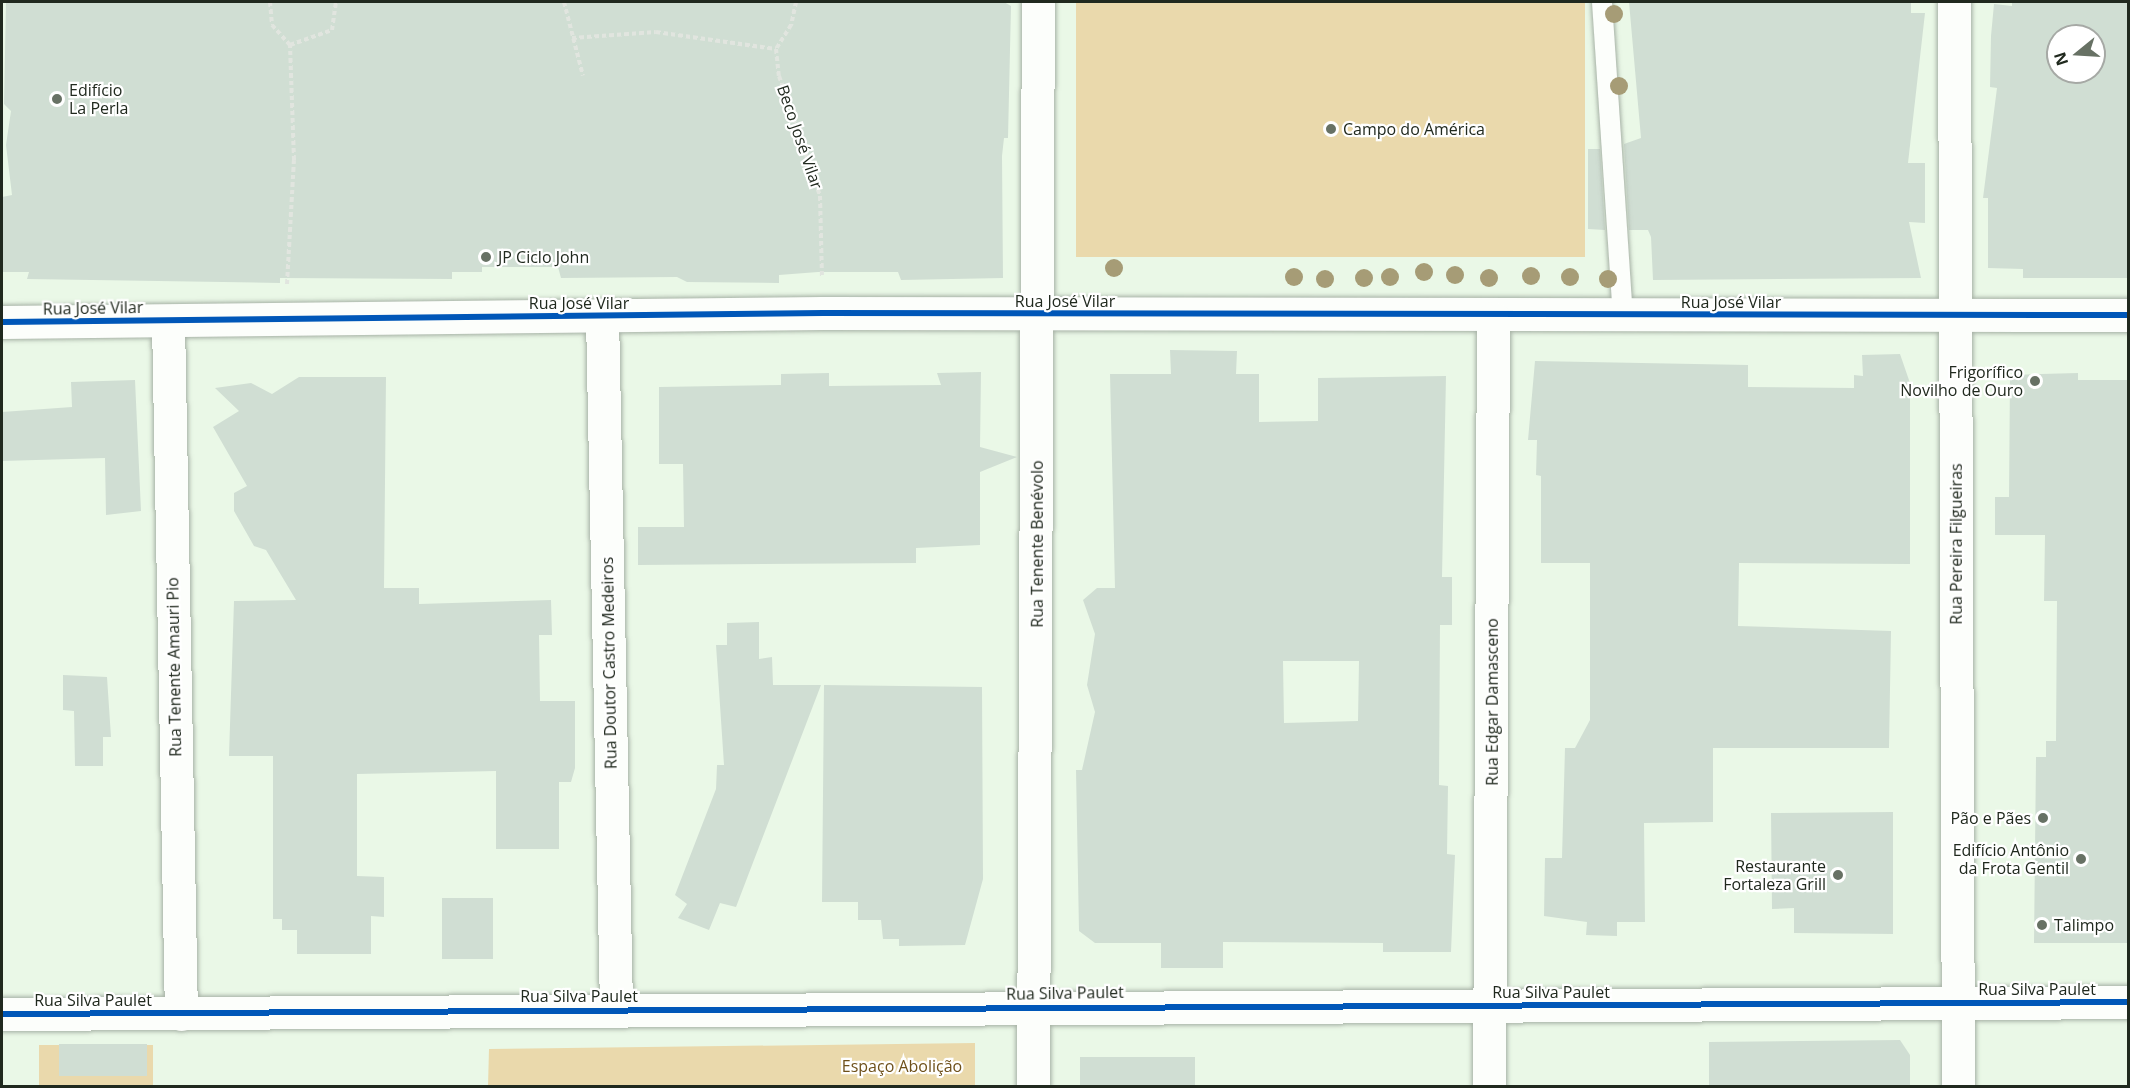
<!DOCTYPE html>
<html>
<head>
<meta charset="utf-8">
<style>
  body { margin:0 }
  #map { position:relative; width:2130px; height:1088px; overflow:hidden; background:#eaf8e7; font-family:"Open Sans",sans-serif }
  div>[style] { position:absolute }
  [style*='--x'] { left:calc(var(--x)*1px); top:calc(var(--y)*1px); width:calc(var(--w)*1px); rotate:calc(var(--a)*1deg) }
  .green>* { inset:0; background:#ead9ac; transform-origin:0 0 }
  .building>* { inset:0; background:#d0ded3; transform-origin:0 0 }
  .path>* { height:4px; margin-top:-2px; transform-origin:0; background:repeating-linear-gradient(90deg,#e1e5df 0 4.5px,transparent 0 7.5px) }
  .roads { filter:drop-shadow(0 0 2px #a7b2a6) drop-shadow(0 0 2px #a7b2a6) }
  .lane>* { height:20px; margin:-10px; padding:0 10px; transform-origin:10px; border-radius:10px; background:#fcfefb }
  .street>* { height:33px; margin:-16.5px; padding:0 16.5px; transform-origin:16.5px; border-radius:16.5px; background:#fcfefb }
  .secondary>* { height:33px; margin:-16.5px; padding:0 16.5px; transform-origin:16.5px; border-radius:16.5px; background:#fcfefb }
  .cycleway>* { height:6px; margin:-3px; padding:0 3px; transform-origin:3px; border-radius:3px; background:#0057b8 }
  .trees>* { width:18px; height:18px; margin:-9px; border-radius:50%; background:#a69c76 }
  .dots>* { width:16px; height:16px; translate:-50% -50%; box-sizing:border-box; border:3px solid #fff; border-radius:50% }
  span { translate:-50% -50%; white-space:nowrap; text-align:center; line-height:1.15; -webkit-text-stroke:4.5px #fff; paint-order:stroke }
  .poi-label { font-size:16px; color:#20291e }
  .left { translate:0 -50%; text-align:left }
  .right { translate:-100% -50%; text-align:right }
  .street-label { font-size:16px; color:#20291e }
  .park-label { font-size:16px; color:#6e501a }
  .frame { position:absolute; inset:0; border:3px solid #20291e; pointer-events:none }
  .north { position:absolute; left:2046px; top:24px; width:60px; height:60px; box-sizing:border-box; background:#fff; border:2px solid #a6a9a5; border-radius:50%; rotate:252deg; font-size:16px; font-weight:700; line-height:24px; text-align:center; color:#20291e }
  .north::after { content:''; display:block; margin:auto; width:21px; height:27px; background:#677164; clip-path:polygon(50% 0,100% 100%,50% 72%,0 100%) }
</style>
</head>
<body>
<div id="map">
  <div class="green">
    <i style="left:1076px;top:2px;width:509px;height:255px"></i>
    <i style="clip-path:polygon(975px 1043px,975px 1086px,488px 1086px,489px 1049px)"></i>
    <i style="left:39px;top:1045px;width:114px;height:41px"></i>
  </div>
  <div class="building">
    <i style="clip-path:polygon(6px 2px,1004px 2px,1011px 6px,1008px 138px,1004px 138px,1002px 156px,1003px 278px,901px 280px,898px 272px,818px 272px,779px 275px,779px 283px,687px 282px,677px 277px,561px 278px,558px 267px,482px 267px,482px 272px,452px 272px,452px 279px,280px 278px,280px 283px,27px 279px,29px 272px,2px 272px,2px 197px,12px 195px,6px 145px,11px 111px,4px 104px)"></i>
    <i style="clip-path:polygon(1629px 2px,1911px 2px,1911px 13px,1925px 13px,1908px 163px,1925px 163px,1925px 223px,1909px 222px,1921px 278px,1653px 280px,1651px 237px,1648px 230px,1629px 230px,1624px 144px,1641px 138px)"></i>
    <i style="clip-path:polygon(evenodd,2012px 2px,2128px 2px,2128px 278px,2023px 278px,2023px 269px,1988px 268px,1988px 198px,1983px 198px,1997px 88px,1990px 87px,1991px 36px,1994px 4px,2012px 6px,2012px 2px,2058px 36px,2094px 36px,2094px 72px,2058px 72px,2058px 36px)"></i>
    <i style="clip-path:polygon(1588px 149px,1600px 149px,1605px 230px,1588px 229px)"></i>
    <i style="clip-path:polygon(evenodd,1170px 350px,1237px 351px,1236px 374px,1259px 374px,1259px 422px,1318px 421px,1318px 378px,1446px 376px,1442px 577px,1452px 577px,1452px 625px,1440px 625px,1439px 785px,1448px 786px,1447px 854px,1455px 855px,1451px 952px,1383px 952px,1383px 943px,1223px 942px,1223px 968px,1161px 968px,1161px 943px,1095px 943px,1079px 931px,1076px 770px,1082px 770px,1095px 712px,1087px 685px,1095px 634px,1083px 600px,1097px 588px,1115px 588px,1110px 374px,1171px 374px,1170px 350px,1283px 661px,1359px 661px,1358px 721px,1284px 723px,1283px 661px)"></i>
    <i style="clip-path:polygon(1900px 354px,1910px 383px,1910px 564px,1739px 563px,1738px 626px,1891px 631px,1889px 748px,1713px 748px,1713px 822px,1644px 823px,1645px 922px,1617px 922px,1617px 936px,1586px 935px,1587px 922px,1544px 916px,1545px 858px,1562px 858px,1565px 748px,1575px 748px,1590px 720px,1590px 563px,1541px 563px,1541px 476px,1536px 475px,1537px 440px,1528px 440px,1535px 361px,1748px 365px,1748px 387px,1854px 388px,1854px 375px,1863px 376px,1862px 355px)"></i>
    <i style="clip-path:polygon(981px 372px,980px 447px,1017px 457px,980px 472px,980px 545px,916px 548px,916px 563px,638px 565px,638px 527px,684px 527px,683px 464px,659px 464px,659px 387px,781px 385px,781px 374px,829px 373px,829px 386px,941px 385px,937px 373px)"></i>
    <i style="clip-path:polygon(2078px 373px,2078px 380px,2128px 380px,2128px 943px,2034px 943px,2036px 757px,2046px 757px,2046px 741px,2056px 741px,2057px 601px,2044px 601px,2045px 535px,1995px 535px,1995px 497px,2009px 497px,2010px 375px)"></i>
    <i style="clip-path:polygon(299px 377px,386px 377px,384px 588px,419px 588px,419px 604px,551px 600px,552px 635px,539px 635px,540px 701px,575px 701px,575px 768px,571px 782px,559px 782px,559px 849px,496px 849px,496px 771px,357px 774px,357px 876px,384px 877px,384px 917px,371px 916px,371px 954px,297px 954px,297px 930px,282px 930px,282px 919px,273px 919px,273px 756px,229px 756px,234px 601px,296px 600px,266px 550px,254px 546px,234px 511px,234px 493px,247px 486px,213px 427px,239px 411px,215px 388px,251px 383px,272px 394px)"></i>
    <i style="clip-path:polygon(135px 380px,141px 511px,106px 515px,105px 458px,2px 461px,2px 412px,72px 407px,71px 382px)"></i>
    <i style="clip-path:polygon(759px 622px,759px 659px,772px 657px,773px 685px,821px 685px,736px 907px,720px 903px,709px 930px,678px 918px,687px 904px,675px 895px,716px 789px,717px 765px,724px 765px,716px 645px,727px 645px,727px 623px)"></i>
    <i style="clip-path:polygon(63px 675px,107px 677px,111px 737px,103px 737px,103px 766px,75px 766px,74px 711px,63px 710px)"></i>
    <i style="clip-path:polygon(824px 685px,982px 687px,983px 879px,965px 945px,899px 946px,899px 939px,883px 939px,881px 920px,858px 920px,858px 902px,822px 902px)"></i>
    <i style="clip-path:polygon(1893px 812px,1893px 934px,1794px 933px,1794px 908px,1772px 909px,1771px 813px)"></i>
    <i style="left:442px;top:898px;width:51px;height:61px"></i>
    <i style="clip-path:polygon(1900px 1040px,1910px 1055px,1910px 1086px,1709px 1086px,1709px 1042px)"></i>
    <i style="left:147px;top:1044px;width:32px;height:88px;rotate:90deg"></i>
    <i style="left:1195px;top:1057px;width:29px;height:115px;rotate:90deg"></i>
  </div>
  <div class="path">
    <i style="--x:270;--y:2;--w:23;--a:85"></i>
    <i style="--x:272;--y:25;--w:27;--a:48"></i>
    <i style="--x:564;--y:2;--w:76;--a:75.6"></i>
    <i style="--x:796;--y:2;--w:24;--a:102"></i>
    <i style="--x:791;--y:25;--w:28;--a:122"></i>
    <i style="--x:776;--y:49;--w:27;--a:84"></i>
    <i style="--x:779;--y:76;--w:127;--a:71.1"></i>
    <i style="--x:820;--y:196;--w:81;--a:88.6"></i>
    <i style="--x:572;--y:38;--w:84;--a:-4.1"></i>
    <i style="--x:656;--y:32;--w:121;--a:8.1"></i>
    <i style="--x:290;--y:45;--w:45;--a:-19.7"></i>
    <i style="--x:332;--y:30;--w:28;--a:-82"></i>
    <i style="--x:287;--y:284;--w:124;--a:-86.8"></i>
    <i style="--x:294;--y:160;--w:115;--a:-92"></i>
  </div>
  <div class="roads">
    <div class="lane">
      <i style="--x:1602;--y:2;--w:316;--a:86.2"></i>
    </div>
    <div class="street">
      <i style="--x:602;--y:316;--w:693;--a:88.84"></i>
      <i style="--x:168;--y:321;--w:693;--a:88.93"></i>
      <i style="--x:2;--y:322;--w:821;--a:-0.63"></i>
      <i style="--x:823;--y:313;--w:1305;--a:0.09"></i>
      <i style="--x:2;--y:1014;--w:2126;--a:-0.32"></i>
      <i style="--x:1489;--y:1086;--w:768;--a:-89.7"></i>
    </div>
    <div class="secondary">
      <i style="--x:1954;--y:2;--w:1084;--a:89.79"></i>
      <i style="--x:1033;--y:1086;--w:1084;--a:-89.74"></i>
    </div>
  </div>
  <div class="cycleway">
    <i style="--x:2;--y:322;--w:821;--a:-0.63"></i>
    <i style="--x:823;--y:313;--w:1305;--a:0.09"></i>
    <i style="--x:2;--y:1014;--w:2126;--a:-0.32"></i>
  </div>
  <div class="trees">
    <i style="left:1614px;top:14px"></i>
    <i style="left:1619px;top:86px"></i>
    <i style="left:1114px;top:268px"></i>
    <i style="left:1424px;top:272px"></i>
    <i style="left:1455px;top:275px"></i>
    <i style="left:1531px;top:276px"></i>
    <i style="left:1294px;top:277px"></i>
    <i style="left:1390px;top:277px"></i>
    <i style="left:1570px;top:277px"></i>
    <i style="left:1364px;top:278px"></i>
    <i style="left:1489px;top:278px"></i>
    <i style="left:1325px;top:279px"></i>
    <i style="left:1608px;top:279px"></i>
  </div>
  <div class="dots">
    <i style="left:57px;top:99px;background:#677164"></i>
    <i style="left:1331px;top:129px;background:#677164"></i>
    <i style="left:486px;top:257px;background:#677164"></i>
    <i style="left:2035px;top:381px;background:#677164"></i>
    <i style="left:2043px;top:818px;background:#677164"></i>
    <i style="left:2081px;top:859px;background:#677164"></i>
    <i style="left:1838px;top:875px;background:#677164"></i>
    <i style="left:2042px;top:925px;background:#677164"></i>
  </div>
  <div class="poi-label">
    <span class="left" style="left:69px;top:99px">Edifício<br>La Perla</span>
    <span class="left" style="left:1343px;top:129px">Campo do América</span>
    <span class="left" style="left:498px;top:257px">JP Ciclo John</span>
    <span class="right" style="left:2023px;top:381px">Frigorífico<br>Novilho de Ouro</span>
    <span class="right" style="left:2031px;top:818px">Pão e Pães</span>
    <span class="right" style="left:2069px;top:859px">Edifício Antônio<br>da Frota Gentil</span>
    <span class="right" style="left:1826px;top:875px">Restaurante<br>Fortaleza Grill</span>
    <span class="left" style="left:2054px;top:925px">Talimpo</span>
  </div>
  <div class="street-label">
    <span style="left:800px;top:137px;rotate:71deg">Beco José Vilar</span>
    <span style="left:1065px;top:301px">Rua José Vilar</span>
    <span style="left:1731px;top:302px">Rua José Vilar</span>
    <span style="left:579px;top:303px">Rua José Vilar</span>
    <span style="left:93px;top:308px;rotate:-1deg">Rua José Vilar</span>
    <span style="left:1037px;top:544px;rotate:-90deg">Rua Tenente Benévolo</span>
    <span style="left:1956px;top:544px;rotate:-90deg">Rua Pereira Filgueiras</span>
    <span style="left:609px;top:663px;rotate:-91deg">Rua Doutor Castro Medeiros</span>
    <span style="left:174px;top:667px;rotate:-91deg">Rua Tenente Amauri Pio</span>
    <span style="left:1492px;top:702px;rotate:-90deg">Rua Edgar Damasceno</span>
    <span style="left:2037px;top:989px">Rua Silva Paulet</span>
    <span style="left:1551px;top:992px">Rua Silva Paulet</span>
    <span style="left:1065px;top:993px;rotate:-1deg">Rua Silva Paulet</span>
    <span style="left:579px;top:996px">Rua Silva Paulet</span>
    <span style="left:93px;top:1000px">Rua Silva Paulet</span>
  </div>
  <div class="park-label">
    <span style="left:902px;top:1066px">Espaço Abolição</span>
  </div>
  <div class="frame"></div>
  <div class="north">N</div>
</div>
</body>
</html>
